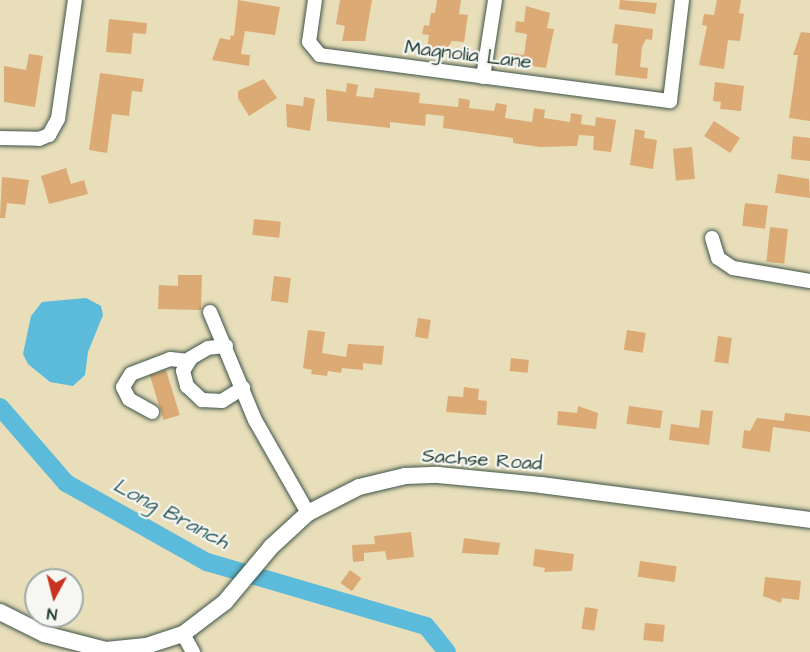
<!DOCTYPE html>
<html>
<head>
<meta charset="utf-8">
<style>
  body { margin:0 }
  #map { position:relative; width:810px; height:652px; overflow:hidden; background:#e8deba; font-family:"Architects Daughter",sans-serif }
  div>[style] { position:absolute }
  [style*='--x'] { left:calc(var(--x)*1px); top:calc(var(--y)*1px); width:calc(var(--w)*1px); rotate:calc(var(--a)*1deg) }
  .water>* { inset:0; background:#5cbada }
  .river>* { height:18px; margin:-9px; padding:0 9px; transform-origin:9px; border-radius:9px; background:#5cbada }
  .building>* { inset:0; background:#dcaa74; transform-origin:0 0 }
  .roads { filter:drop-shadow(0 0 2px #3d5548) drop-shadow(0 0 2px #3d5548) }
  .minor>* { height:14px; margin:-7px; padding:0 7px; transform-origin:7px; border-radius:7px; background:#fff }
  .major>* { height:16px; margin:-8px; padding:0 8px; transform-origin:8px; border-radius:8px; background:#fff }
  span { translate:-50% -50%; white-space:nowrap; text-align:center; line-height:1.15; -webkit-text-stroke:4.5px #f6f6f2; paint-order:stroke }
  .street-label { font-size:20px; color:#1f3d34 }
  .water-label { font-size:21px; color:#2e5c5e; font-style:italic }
  .north { position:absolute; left:24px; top:568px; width:60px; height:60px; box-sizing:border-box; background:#f6f6f2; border:2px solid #a0aca6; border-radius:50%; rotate:187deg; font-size:16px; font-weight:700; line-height:24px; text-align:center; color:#1f3d34 }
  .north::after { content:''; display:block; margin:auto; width:21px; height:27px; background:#c8321e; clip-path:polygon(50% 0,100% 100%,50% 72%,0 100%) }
</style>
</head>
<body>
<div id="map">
  <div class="water">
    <i style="clip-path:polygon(86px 298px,101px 306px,103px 315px,88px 352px,85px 375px,73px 386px,50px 382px,28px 364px,23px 354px,31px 316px,42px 302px)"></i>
  </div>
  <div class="river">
    <i style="--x:0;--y:407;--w:101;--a:49"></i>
    <i style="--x:66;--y:483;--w:162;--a:29.3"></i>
    <i style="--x:207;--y:562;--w:228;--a:16.3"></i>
    <i style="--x:426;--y:626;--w:33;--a:51"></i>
  </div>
  <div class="building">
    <i style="clip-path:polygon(238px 0,280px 7px,275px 35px,245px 31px,241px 54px,250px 55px,249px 66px,212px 60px,220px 38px,230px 40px,231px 35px,234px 36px)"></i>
    <i style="clip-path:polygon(340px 0,372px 0,365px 41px,342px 41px,345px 26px,336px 24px)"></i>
    <i style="clip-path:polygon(437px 0,461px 0,459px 14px,468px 15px,464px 42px,452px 41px,445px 52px,427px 49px,429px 35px,422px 34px,424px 25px,429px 26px,431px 13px,435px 13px)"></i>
    <i style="clip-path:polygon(620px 0,657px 3px,655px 14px,619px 9px)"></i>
    <i style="clip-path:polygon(717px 0,741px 0,739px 13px,744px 14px,740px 41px,728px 40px,724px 69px,699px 65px,707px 26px,702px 25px,704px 14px,714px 15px)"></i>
    <i style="clip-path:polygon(526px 6px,550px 13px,547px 28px,554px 29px,546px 68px,510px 63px,511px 53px,524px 55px,527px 34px,515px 32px,516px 21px,524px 22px)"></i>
    <i style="clip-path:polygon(109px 19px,147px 23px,146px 34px,133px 33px,131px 54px,106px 52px)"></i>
    <i style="clip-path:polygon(615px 24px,653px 29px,652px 40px,646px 39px,642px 47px,640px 67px,648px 68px,647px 79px,615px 75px,618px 44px,612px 43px)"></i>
    <i style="clip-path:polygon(801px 32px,810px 33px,810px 121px,789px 118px,798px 55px,793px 55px)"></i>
    <i style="clip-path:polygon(29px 54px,43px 56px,35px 107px,4px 102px,4px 66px,26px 70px)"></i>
    <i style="clip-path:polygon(100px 73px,144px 79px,142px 92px,132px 91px,129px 116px,112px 114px,107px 153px,89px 150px)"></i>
    <i style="clip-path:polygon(264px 79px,277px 98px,249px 116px,238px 98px,238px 91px)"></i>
    <i style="clip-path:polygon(715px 82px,744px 86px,741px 111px,720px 109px,721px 102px,713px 101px)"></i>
    <i style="clip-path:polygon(347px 83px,358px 85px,356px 96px,373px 98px,375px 88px,420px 93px,419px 103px,458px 107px,459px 98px,470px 100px,469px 108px,494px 111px,496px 103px,507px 105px,505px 118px,532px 122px,534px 108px,545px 110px,544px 118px,570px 122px,571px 113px,582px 115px,581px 124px,595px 126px,596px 117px,616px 120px,611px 152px,593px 150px,594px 136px,579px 135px,577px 146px,540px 147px,513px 143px,513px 138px,443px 128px,444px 116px,426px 114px,425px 126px,390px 122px,390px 128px,327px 121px,326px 89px,346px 92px)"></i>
    <i style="clip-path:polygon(304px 97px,315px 99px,310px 131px,287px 127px,286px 104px,303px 106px)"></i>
    <i style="left:714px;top:121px;width:31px;height:18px;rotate:33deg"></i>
    <i style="clip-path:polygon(635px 129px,645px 131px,644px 138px,657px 140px,653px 169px,630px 165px)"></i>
    <i style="clip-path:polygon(793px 136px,810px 138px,810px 161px,791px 159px)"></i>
    <i style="left:692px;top:147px;width:32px;height:19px;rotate:85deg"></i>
    <i style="clip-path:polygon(66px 168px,71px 184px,84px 180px,88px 194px,49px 204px,41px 176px)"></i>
    <i style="clip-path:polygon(778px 174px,809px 179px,810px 198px,775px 193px)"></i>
    <i style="clip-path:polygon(2px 177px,29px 180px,25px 205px,7px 203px,5px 218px,0 218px)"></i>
    <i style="left:745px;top:203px;width:23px;height:23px;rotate:7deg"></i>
    <i style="left:254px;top:219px;width:27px;height:16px;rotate:6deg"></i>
    <i style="left:770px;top:227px;width:18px;height:35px;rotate:6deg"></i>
    <i style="clip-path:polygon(178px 275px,202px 275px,201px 310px,158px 309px,159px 285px,178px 286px)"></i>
    <i style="left:274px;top:276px;width:17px;height:25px;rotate:7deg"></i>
    <i style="left:418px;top:318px;width:13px;height:19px;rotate:9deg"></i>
    <i style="clip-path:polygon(308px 330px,325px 332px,322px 353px,346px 357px,348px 344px,384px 346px,382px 365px,363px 363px,363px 370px,342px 368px,341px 373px,328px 371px,327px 376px,311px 374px,312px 370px,303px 368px)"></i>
    <i style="left:627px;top:330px;width:19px;height:20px;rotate:9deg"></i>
    <i style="left:718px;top:336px;width:14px;height:26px;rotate:8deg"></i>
    <i style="left:511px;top:358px;width:18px;height:13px;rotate:6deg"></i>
    <i style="left:166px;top:370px;width:47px;height:17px;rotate:73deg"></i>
    <i style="clip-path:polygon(464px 387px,479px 389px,478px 400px,487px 401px,486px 415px,446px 412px,448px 396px,463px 397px)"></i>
    <i style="clip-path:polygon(578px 406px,598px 413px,596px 429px,557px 425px,558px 411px,577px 413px)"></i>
    <i style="left:629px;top:406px;width:34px;height:18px;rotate:8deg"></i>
    <i style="clip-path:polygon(701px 410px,713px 411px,709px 445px,669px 440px,671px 424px,699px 428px)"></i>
    <i style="clip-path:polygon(785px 413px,810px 416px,810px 432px,773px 427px,770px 452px,742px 448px,744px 430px,750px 431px,757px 418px,784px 421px)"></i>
    <i style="clip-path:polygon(411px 532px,414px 557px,387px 560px,385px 551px,364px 553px,364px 561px,353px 562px,352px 545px,375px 544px,374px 536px)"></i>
    <i style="clip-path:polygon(464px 538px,500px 543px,498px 555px,462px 553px)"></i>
    <i style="clip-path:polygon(535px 549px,574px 554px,572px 571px,544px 572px,545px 568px,533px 566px)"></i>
    <i style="left:640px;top:561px;width:37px;height:16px;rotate:8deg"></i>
    <i style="left:350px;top:570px;width:14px;height:16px;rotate:36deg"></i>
    <i style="clip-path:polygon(765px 577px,801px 581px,799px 600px,782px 598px,781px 603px,763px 596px)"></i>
    <i style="left:585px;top:607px;width:13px;height:22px;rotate:9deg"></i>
    <i style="left:645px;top:623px;width:20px;height:17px;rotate:6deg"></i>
  </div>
  <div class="roads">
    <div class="minor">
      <i style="--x:315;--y:0;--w:42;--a:98.1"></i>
      <i style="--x:309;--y:42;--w:17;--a:50"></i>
      <i style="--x:320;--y:55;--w:353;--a:7.5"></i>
      <i style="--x:670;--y:101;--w:102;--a:-83.2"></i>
      <i style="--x:483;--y:77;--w:78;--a:-81.1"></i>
      <i style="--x:0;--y:138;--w:39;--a:1"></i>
      <i style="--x:39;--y:139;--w:11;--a:-22"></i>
      <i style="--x:49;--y:135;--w:18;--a:-61"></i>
      <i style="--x:58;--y:119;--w:120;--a:-81.9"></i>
      <i style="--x:712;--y:238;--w:21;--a:73"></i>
      <i style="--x:718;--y:258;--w:18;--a:34"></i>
      <i style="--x:733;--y:268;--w:78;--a:9.6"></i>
      <i style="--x:210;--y:312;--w:117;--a:67.4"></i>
      <i style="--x:255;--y:420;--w:107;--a:60.3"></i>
      <i style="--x:226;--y:346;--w:18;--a:174"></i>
      <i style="--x:208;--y:348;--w:20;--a:150"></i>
      <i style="--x:191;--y:358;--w:15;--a:122"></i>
      <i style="--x:183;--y:371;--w:16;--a:75"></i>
      <i style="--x:187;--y:386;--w:21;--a:43"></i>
      <i style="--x:202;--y:400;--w:20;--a:3"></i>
      <i style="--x:222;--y:401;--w:25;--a:-32"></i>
      <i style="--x:152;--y:412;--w:26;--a:-151"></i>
      <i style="--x:129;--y:399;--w:13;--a:-117"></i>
      <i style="--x:123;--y:387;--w:15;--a:-58"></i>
      <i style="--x:131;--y:374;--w:42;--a:-21"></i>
      <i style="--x:170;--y:359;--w:19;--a:6"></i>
      <i style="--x:183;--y:634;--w:21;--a:61"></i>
    </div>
    <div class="major">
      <i style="--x:0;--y:612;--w:49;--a:26.6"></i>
      <i style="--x:44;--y:634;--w:64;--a:14.5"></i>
      <i style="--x:106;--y:650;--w:40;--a:-5.7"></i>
      <i style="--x:146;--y:646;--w:39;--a:-18"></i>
      <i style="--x:183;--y:634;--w:53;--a:-37.3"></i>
      <i style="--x:225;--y:602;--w:72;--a:-50.1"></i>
      <i style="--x:271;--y:547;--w:50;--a:-42.6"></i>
      <i style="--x:308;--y:513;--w:57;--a:-27"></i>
      <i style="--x:359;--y:487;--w:47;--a:-13.4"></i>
      <i style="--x:405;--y:476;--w:33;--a:-2"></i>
      <i style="--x:438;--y:475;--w:103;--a:5.5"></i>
      <i style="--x:541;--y:485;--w:271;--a:7.4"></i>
    </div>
  </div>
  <div class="street-label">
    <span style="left:468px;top:55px;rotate:7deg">Magnolia Lane</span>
    <span style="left:482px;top:460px;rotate:4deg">Sachse Road</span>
  </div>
  <div class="water-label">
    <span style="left:171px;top:514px;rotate:28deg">Long Branch</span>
  </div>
  <div class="north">N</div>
</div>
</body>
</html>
